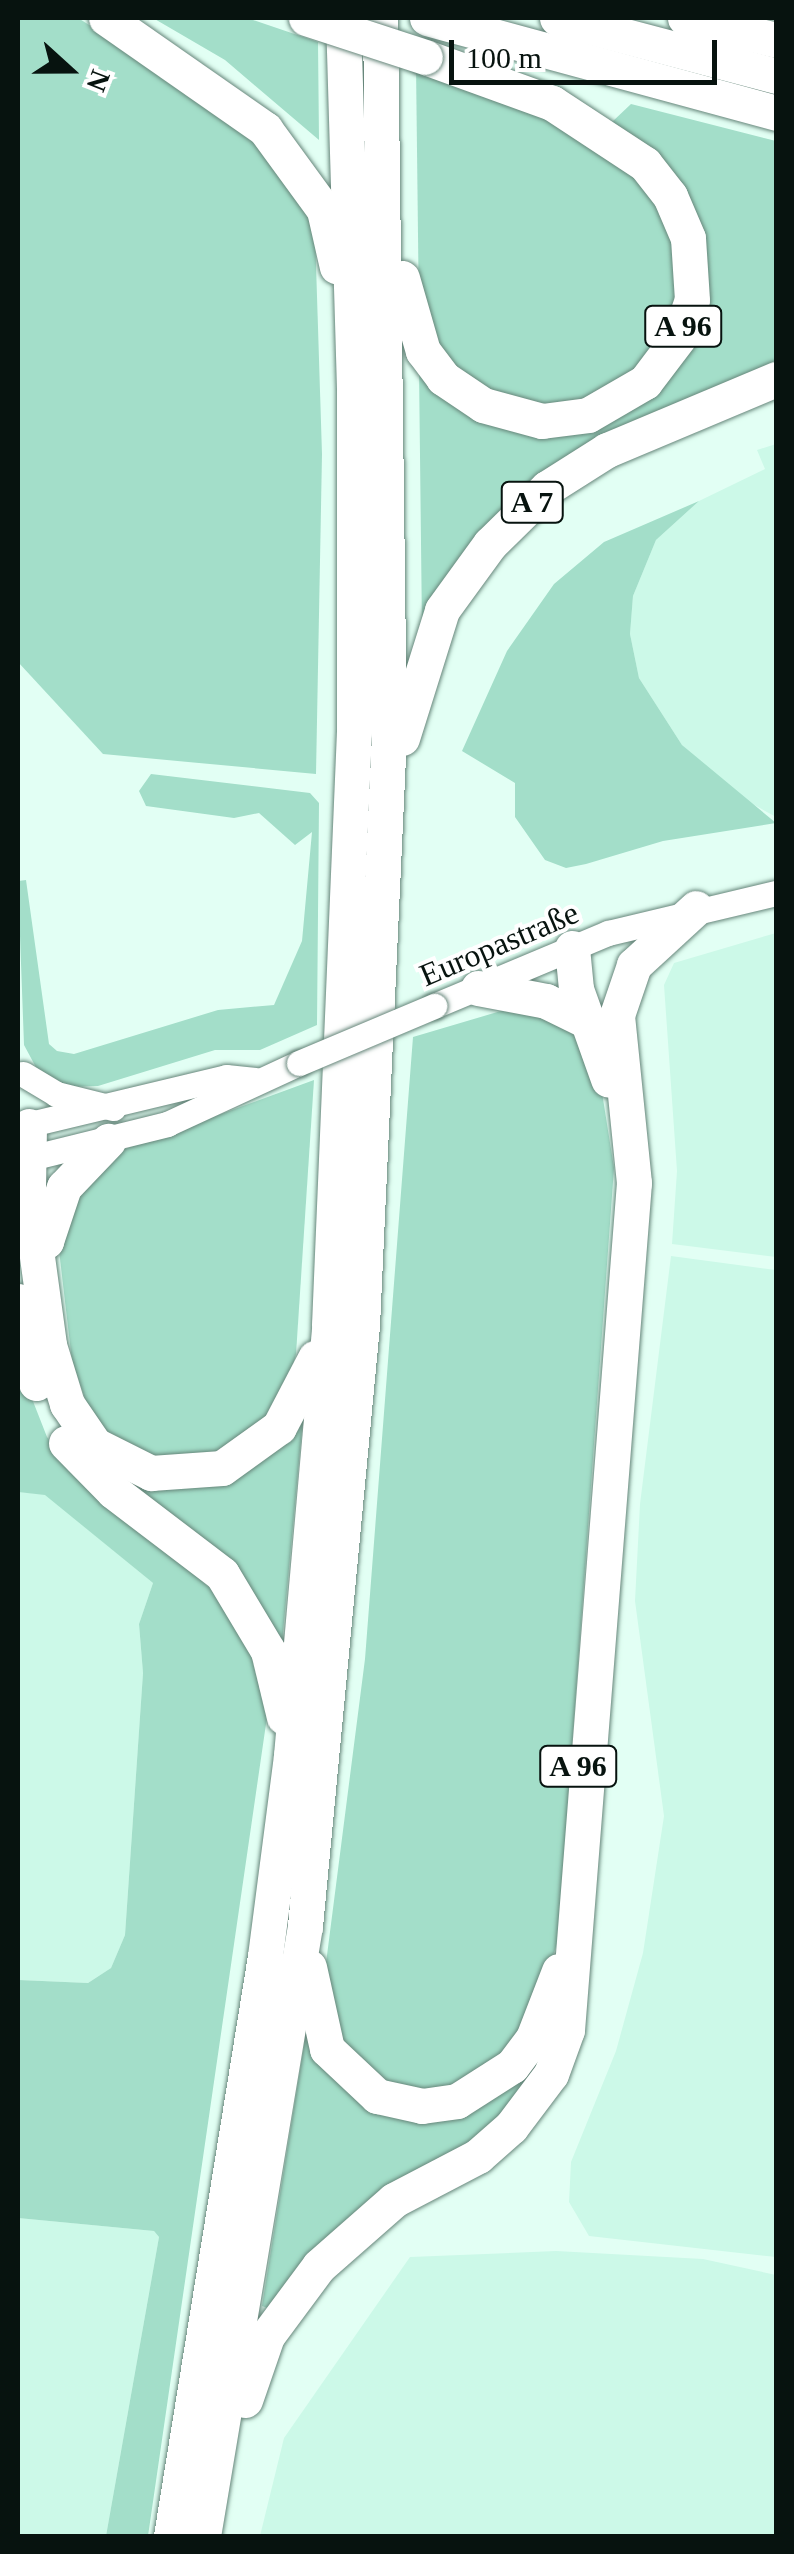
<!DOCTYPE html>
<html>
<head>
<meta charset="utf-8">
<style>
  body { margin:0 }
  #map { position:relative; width:794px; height:2554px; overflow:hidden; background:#e2fff4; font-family:"Times New Roman",serif }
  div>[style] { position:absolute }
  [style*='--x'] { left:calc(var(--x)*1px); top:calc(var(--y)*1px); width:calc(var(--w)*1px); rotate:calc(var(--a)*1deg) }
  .built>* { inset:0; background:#ccf9e8 }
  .green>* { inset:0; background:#a3dec9 }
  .roads { filter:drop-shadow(0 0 2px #66867a) drop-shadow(0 0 2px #66867a) }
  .secondary>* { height:25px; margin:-12.5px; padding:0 12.5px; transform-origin:12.5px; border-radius:12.5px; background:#fff }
  .highway>* { height:35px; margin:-17.5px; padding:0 17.5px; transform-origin:17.5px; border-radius:17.5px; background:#fff }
  .bridges { filter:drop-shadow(0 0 2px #66867a) drop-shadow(0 0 2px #66867a) }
  .secondary-bridge>* { height:25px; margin:-12.5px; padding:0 12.5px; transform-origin:12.5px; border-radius:12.5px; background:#fff }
  .highway-bridge>* { height:35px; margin:-17.5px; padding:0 17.5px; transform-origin:17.5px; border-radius:17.5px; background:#fff }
  span { translate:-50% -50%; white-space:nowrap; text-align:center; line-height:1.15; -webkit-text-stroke:8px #fff; paint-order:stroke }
  .shield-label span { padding:2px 8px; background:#fff; border:2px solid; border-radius:8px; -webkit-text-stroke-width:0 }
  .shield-label { font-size:30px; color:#07130f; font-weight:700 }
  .street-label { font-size:32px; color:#07130f }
  .frame { position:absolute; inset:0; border:20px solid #07130f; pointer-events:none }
  .north { position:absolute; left:20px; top:20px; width:100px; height:100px; -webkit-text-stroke:8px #fff; paint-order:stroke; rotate:111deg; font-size:28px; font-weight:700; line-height:40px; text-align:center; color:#07130f }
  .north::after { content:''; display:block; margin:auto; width:35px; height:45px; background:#07130f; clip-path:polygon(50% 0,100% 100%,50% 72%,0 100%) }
  .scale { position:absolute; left:449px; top:40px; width:268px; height:45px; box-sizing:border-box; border:5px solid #07130f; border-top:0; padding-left:12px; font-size:30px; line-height:35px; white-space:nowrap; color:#07130f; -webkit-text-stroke:8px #fff; paint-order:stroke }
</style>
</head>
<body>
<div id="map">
  <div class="built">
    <i style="clip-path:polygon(776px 444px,776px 817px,738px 796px,682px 745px,639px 678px,630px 634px,633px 596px,656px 540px,699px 501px,765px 469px,757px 450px)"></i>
    <i style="clip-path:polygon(776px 933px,776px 1257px,672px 1244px,677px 1171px,664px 985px,674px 963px)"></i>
    <i style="clip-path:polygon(671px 1256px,776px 1270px,776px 2257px,589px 2236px,569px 2202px,571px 2162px,616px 2051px,643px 1953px,664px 1816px,635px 1601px,640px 1504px)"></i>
    <i style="clip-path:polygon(18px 1492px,45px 1494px,153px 1583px,139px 1624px,143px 1673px,125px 1935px,111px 1968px,88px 1983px,19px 1980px,18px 1998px)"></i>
    <i style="clip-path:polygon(18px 2218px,154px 2231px,159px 2237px,106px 2536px,18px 2536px)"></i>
    <i style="clip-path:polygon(556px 2251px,703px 2259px,776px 2275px,776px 2536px,260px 2536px,284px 2438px,410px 2257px)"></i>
  </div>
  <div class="green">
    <i style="clip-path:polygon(18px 18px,78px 18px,185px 85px,250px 135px,292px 184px,315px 233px,322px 454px,316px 774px,103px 754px,18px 662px)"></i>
    <i style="clip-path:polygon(153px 18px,247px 18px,318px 42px,319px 140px,225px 60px)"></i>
    <i style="clip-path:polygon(416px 65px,506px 95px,623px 161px,660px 204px,680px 269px,670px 324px,637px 371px,579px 405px,523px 407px,461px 379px,419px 318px)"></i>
    <i style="clip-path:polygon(631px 104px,776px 141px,776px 368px,598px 441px,422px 629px,419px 369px,441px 394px,614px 417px,705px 291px,612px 122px)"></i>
    <i style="clip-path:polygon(699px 501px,656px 540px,633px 596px,630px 634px,639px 678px,682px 745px,776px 823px,663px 841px,586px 864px,566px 868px,545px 860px,515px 817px,515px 783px,462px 751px,507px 651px,554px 584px,604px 542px)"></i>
    <i style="clip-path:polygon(151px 774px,310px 793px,319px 803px,317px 1025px,260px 1050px,215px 1050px,98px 1086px,68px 1087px,38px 1071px,24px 1045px,18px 881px,26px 880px,49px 1044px,57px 1051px,74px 1054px,218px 1010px,274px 1005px,302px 941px,312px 832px,295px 845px,259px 813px,234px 818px,146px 806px,139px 791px)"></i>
    <i style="clip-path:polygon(511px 1008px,570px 1023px,600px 1080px,614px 1168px,558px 1941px,529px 2024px,485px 2076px,416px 2095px,356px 2070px,321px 2002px,365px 1659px,413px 1037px)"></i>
    <i style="clip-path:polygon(314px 1080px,296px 1354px,280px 1413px,193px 1465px,122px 1451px,91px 1416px,72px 1361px,57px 1233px,73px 1187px,114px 1153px)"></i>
    <i style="clip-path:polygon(18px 1363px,47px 1437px,65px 1459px,241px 1616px,267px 1717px,148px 2536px,106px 2536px,159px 2237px,154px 2231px,18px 2218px,18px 1998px,19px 1980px,88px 1983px,111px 1968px,125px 1935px,143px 1673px,139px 1624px,153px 1583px,45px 1495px,18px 1492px)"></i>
    <i style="clip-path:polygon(304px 1407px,281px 1654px,225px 1556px,112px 1470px,161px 1481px)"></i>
    <i style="clip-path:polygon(554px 2016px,528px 2094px,273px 2310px,262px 2306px,305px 2039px,428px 2115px)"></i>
  </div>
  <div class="roads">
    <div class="secondary">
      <i style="--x:434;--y:1006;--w:189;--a:-22.8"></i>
      <i style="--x:608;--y:933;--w:173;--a:-13.4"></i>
      <i style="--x:23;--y:1074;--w:39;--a:31"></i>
      <i style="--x:56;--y:1094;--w:59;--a:13.8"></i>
      <i style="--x:18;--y:1127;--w:214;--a:-13.5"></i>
      <i style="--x:226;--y:1077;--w:29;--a:6"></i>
      <i style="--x:18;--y:1161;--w:154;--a:-13.9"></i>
      <i style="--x:167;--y:1124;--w:145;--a:-24.8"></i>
    </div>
    <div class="highway">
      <i style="--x:106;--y:18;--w:194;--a:34.9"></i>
      <i style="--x:265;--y:129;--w:100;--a:53.9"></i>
      <i style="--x:324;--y:210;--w:58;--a:77.2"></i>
      <i style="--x:427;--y:18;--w:362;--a:15.2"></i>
      <i style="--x:557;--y:18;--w:227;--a:14.8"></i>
      <i style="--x:685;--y:18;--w:94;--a:13.6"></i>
      <i style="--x:402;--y:278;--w:76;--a:74"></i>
      <i style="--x:423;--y:351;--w:34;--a:53"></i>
      <i style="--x:443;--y:378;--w:48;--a:34"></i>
      <i style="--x:483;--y:405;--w:61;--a:15.2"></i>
      <i style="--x:542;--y:421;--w:46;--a:-7.4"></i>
      <i style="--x:588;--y:415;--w:66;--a:-30.1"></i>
      <i style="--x:645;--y:382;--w:56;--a:-52.9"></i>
      <i style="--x:679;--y:337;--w:39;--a:-71"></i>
      <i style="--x:692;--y:300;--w:62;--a:-93.7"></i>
      <i style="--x:688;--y:238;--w:46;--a:-113.2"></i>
      <i style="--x:670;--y:196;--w:41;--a:-128"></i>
      <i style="--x:645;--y:164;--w:111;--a:-146.7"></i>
      <i style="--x:552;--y:103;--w:135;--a:-160.1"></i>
      <i style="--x:402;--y:738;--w:134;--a:-72.6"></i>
      <i style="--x:442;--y:610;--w:82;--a:-54"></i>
      <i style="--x:490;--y:544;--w:80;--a:-44.5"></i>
      <i style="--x:547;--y:488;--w:71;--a:-32.3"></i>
      <i style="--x:607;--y:450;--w:183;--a:-22.8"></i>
      <i style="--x:572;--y:948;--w:41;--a:84.4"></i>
      <i style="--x:576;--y:989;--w:96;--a:70.4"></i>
      <i style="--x:478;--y:988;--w:69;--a:10.8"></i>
      <i style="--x:546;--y:1001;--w:46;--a:26"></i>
      <i style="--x:29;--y:1126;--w:65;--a:90.9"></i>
      <i style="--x:28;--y:1191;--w:155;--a:82.2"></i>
      <i style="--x:49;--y:1345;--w:62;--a:73"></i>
      <i style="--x:67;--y:1404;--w:50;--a:55.7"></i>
      <i style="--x:95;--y:1445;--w:63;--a:26.6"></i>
      <i style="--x:151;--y:1473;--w:71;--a:-4"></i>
      <i style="--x:222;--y:1468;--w:70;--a:-35.7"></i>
      <i style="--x:279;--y:1427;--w:78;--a:-62.4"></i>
      <i style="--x:36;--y:1247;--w:12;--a:-31"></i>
      <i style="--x:46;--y:1241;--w:57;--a:-71.6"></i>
      <i style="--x:64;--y:1187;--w:64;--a:-46.3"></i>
      <i style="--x:18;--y:1301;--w:84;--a:77.6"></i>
      <i style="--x:66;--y:1443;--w:67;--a:45.6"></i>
      <i style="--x:113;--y:1491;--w:137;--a:37.3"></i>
      <i style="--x:222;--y:1574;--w:90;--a:59.1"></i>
      <i style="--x:268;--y:1651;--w:68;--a:76.4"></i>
      <i style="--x:309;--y:1967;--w:84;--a:77.6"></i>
      <i style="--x:327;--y:2049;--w:69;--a:43.2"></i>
      <i style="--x:377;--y:2096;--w:46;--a:12.5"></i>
      <i style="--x:422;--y:2106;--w:35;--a:-8"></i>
      <i style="--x:457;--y:2101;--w:65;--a:-32.5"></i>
      <i style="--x:512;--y:2066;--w:35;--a:-53"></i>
      <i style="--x:533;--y:2038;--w:72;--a:-68.8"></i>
      <i style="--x:245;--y:2400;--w:68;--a:-71"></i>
      <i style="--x:267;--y:2336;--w:87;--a:-53.4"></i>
      <i style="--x:319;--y:2266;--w:100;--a:-41.3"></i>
      <i style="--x:394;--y:2200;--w:95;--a:-27.6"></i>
      <i style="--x:478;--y:2156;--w:44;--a:-41.3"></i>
      <i style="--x:511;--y:2127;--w:66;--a:-53"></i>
      <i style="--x:551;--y:2074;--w:47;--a:-70"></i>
      <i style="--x:567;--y:2030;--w:850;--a:-85.48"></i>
      <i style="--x:634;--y:1183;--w:169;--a:-95.8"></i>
      <i style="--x:617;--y:1015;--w:53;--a:-71.2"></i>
      <i style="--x:634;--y:965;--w:84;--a:-42.6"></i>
      <i style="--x:171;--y:2536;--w:588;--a:-80.79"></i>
      <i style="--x:265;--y:1956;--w:203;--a:-82.6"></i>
      <i style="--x:291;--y:1755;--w:432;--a:-84.9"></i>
      <i style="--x:329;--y:1325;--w:594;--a:-87.59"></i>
      <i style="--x:354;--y:732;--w:344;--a:-90"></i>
      <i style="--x:354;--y:388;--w:370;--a:-91.7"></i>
      <i style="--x:203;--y:2536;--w:618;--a:-80.51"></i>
      <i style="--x:305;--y:1926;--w:604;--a:-84.58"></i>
      <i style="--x:362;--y:1325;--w:590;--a:-87.38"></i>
      <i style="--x:389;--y:736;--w:718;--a:-90.72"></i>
    </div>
  </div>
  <div class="bridges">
    <div class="secondary-bridge">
      <i style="--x:299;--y:1063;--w:147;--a:-22.9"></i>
    </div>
    <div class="highway-bridge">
      <i style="--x:306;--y:18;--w:125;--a:18.1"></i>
    </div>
  </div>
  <div class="shield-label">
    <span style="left:683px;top:326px">A 96</span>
    <span style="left:532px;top:502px">A 7</span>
    <span style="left:578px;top:1766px">A 96</span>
  </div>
  <div class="street-label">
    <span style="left:499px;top:944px;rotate:-23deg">Europastraße</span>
  </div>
  <div class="frame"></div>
  <div class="north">N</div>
  <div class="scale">100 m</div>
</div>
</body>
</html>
